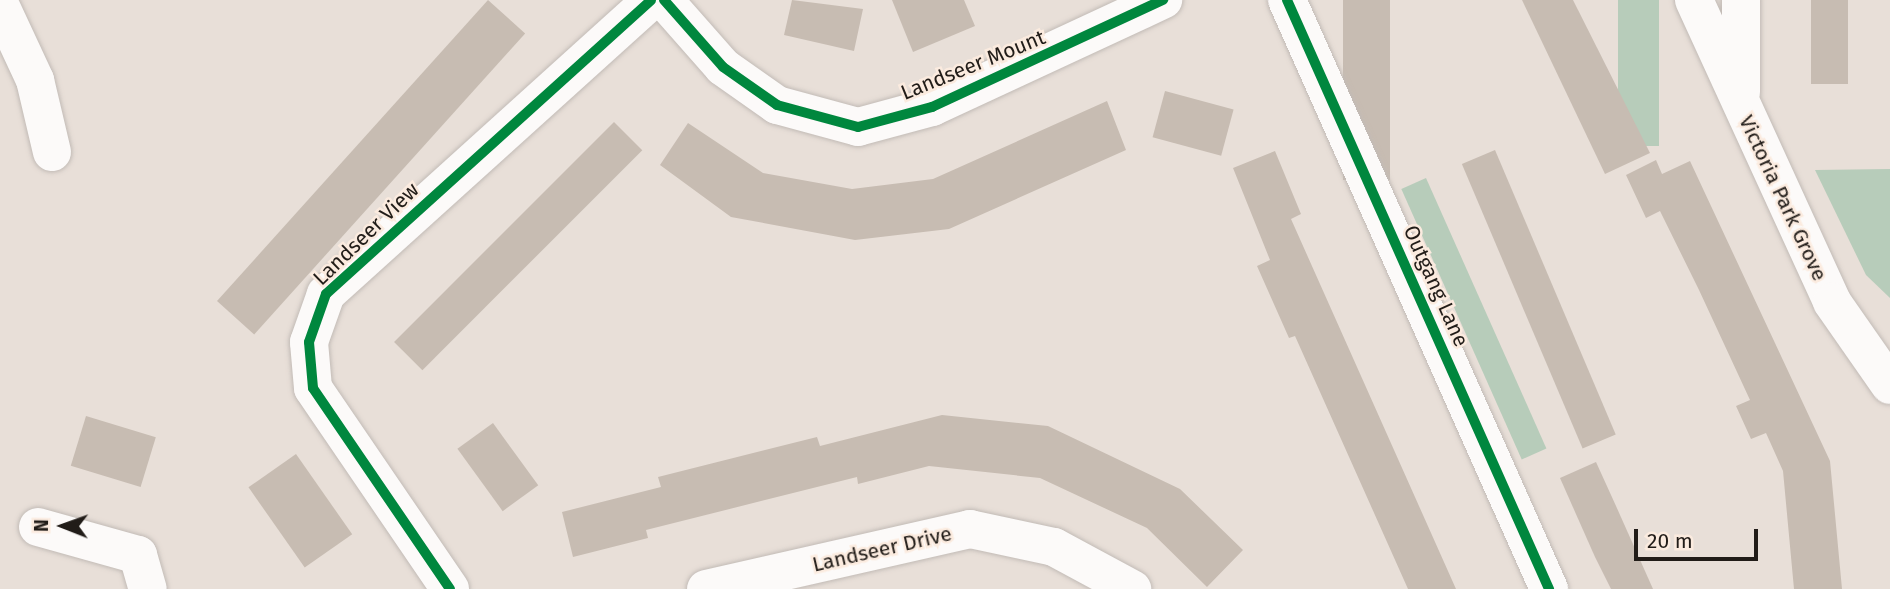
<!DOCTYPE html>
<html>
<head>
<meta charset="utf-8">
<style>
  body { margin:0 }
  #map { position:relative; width:1890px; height:589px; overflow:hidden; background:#e8dfd8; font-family:"Fira Sans",sans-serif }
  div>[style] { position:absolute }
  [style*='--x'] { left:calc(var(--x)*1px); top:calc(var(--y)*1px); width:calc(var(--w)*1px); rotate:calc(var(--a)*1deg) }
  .green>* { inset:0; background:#b7ccba; transform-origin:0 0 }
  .building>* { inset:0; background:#c7bcb2; transform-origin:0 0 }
  .roads { filter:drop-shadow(0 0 2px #c2bbb6) drop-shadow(0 0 2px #c2bbb6) }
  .minor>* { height:38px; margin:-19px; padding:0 19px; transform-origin:19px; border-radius:19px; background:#fcfaf9 }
  .cycleway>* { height:10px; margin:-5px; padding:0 5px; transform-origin:5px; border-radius:5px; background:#00873e }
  span { translate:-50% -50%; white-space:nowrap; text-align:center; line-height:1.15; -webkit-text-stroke:5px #fbebdf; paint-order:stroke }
  .street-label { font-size:21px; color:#211c18 }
  .north { position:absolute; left:28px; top:491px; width:70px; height:70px; -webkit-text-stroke:5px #fbebdf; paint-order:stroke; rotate:271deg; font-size:19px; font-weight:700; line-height:28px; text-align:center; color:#211c18 }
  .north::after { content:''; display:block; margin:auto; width:24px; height:32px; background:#211c18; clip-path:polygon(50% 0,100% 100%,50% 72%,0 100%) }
  .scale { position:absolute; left:1634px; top:529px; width:124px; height:32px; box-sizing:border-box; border:4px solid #211c18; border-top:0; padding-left:9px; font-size:21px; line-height:24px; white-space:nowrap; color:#211c18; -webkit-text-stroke:5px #fbebdf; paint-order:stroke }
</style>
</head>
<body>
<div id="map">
  <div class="green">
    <i style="left:1618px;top:0;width:41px;height:146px"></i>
    <i style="clip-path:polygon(1890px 169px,1890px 298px,1866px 275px,1815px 170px)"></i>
    <i style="left:1426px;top:178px;width:296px;height:27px;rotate:66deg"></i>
  </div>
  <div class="building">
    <i style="left:488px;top:0;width:50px;height:405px;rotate:42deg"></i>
    <i style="clip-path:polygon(792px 0,863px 9px,854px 51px,784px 35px)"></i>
    <i style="clip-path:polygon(892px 0,964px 0,975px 26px,913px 52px)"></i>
    <i style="left:1343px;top:0;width:47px;height:180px"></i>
    <i style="clip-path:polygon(1522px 0,1573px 0,1650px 153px,1605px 174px)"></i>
    <i style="left:1811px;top:0;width:37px;height:84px"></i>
    <i style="left:1165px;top:91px;width:71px;height:48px;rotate:15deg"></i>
    <i style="clip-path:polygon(1107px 101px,1126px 150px,949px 229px,855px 240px,731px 217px,660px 165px,688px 123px,763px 173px,852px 189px,933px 179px)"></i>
    <i style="left:614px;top:122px;width:40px;height:311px;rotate:45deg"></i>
    <i style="left:1495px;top:150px;width:309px;height:36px;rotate:67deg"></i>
    <i style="clip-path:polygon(1275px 151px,1301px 214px,1291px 219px,1456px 589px,1408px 589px,1295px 336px,1289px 338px,1257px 266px,1270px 260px,1233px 168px)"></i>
    <i style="clip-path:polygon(1656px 160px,1662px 174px,1690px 161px,1830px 461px,1842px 589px,1794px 589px,1783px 471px,1766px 433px,1751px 439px,1736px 406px,1750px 400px,1699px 290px,1660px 211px,1646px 218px,1626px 175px)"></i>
    <i style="clip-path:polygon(942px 415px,1048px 426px,1180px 489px,1243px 550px,1207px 587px,1147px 528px,1040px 478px,929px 466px,858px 484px,857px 477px,646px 530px,648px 538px,573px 557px,562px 512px,661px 487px,658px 477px,817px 437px,820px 446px)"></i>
    <i style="left:86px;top:416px;width:73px;height:52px;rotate:17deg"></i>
    <i style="left:493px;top:423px;width:77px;height:44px;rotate:54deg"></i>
    <i style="left:296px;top:454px;width:98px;height:58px;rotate:55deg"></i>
    <i style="clip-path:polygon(1596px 462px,1616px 506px,1653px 589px,1611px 589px,1595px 557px,1560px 478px)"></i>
  </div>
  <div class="roads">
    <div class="minor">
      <i style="--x:664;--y:0;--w:89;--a:48.6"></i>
      <i style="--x:723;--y:67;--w:66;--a:35.1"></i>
      <i style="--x:777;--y:105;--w:84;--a:15.2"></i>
      <i style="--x:858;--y:127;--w:77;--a:-15.1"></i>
      <i style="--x:932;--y:107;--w:255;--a:-24.9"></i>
      <i style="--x:1287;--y:0;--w:645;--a:66.02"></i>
      <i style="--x:1694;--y:0;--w:332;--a:65.4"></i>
      <i style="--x:1832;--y:302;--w:101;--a:55.1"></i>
      <i style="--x:1741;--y:0;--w:92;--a:90"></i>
      <i style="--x:1;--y:7;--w:81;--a:65"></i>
      <i style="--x:35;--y:80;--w:74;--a:76.7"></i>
      <i style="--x:38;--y:527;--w:104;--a:15.6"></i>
      <i style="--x:138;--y:555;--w:35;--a:74"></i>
      <i style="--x:450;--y:589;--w:243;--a:-124.3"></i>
      <i style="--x:313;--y:388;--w:46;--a:-95"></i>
      <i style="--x:309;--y:342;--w:51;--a:-70.5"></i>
      <i style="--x:326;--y:294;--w:438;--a:-42.1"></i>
      <i style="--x:706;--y:589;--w:271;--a:-12.8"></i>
      <i style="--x:970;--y:529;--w:86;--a:12.1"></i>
      <i style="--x:1054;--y:547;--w:89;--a:28.3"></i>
    </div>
  </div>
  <div class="cycleway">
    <i style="--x:664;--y:0;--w:89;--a:48.6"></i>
    <i style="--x:723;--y:67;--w:66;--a:35.1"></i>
    <i style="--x:777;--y:105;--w:84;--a:15.2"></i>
    <i style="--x:858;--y:127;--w:77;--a:-15.1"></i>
    <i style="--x:932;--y:107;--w:255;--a:-24.9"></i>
    <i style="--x:1287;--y:0;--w:645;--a:66.02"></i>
    <i style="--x:450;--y:589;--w:243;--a:-124.3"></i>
    <i style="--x:313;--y:388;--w:46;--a:-95"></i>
    <i style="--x:309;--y:342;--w:51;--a:-70.5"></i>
    <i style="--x:326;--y:294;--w:438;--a:-42.1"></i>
  </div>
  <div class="street-label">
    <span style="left:973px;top:65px;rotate:-22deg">Landseer Mount</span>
    <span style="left:1783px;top:198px;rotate:65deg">Victoria Park Grove</span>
    <span style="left:366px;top:234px;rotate:-44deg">Landseer View</span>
    <span style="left:1436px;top:286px;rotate:66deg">Outgang Lane</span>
    <span style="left:882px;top:549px;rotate:-13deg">Landseer Drive</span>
  </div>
  <div class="north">N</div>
  <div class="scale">20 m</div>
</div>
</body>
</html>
